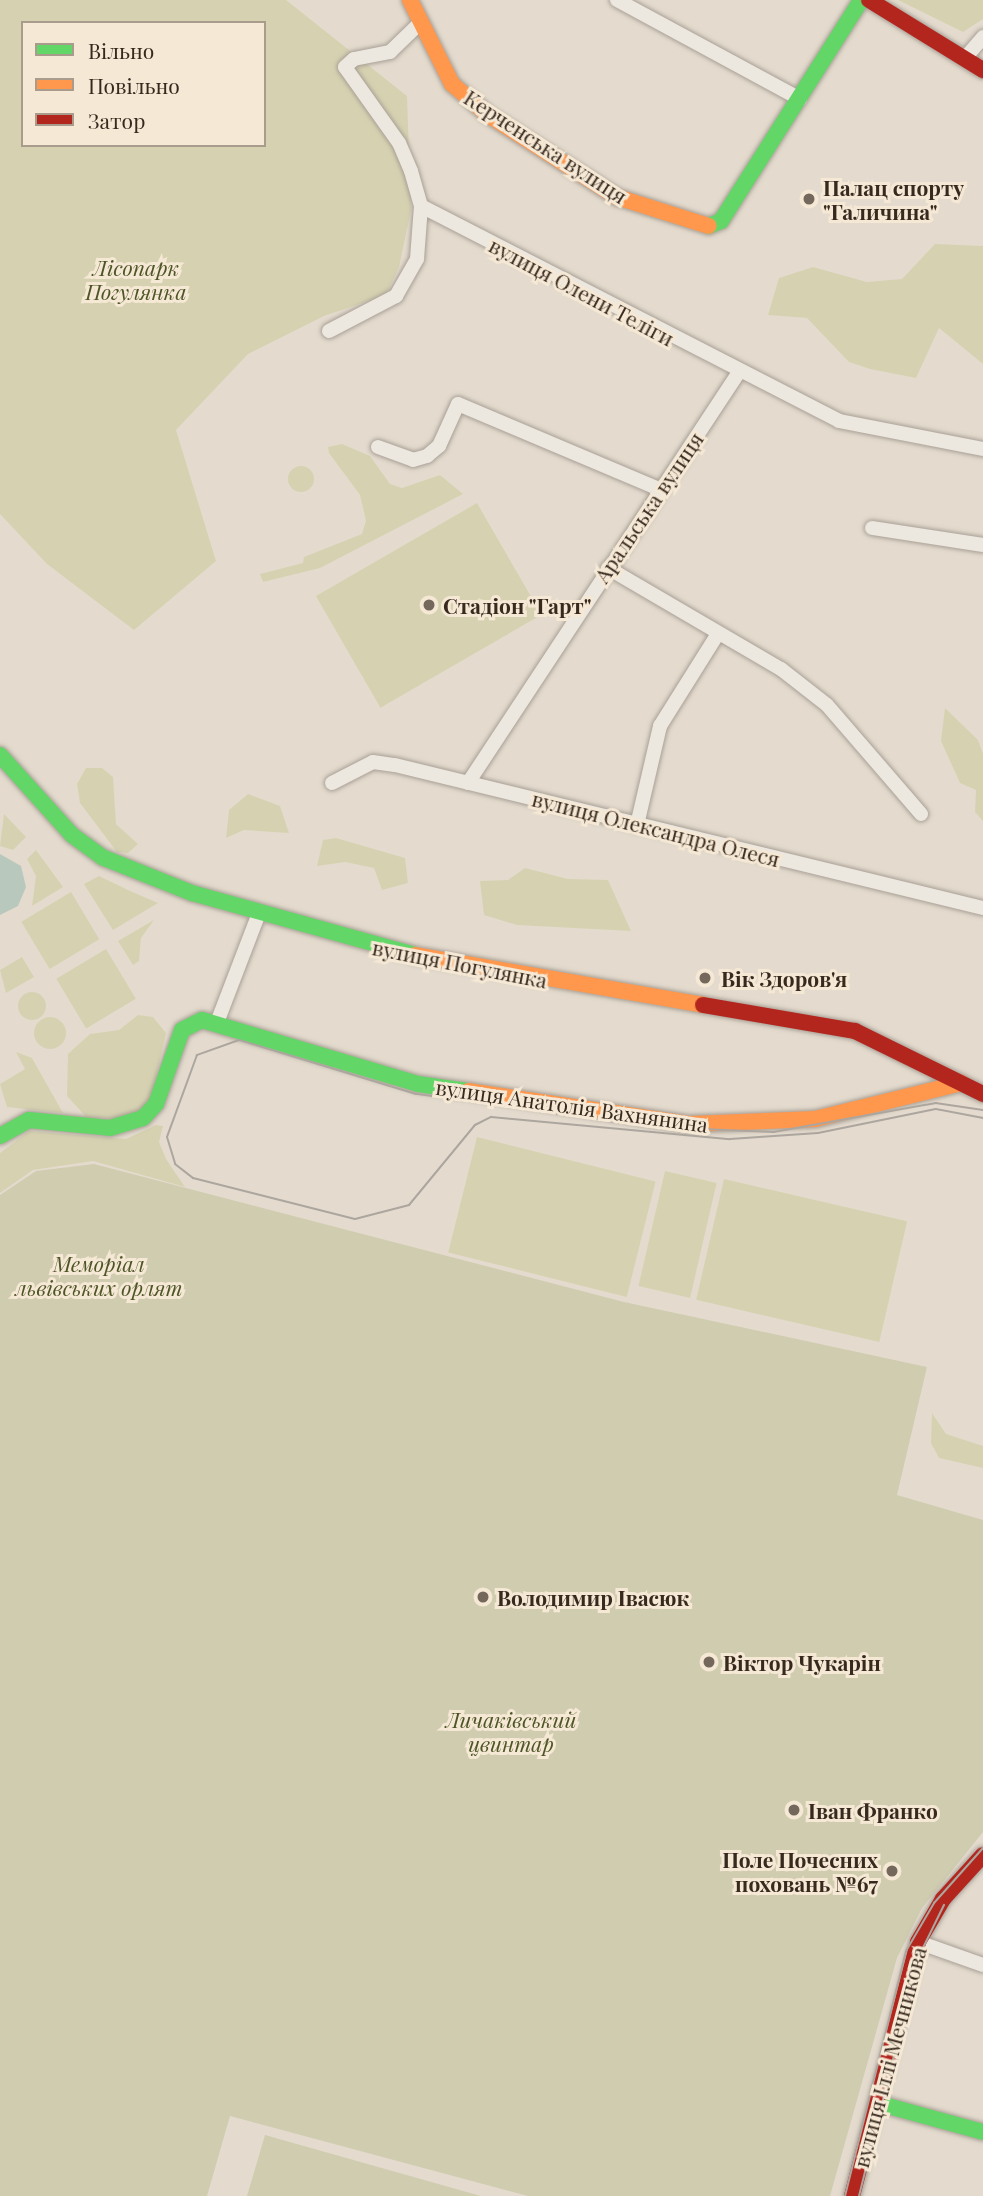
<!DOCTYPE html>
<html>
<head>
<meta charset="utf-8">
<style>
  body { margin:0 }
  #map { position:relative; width:983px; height:2196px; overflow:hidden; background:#e4dbce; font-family:"Playfair Display",serif }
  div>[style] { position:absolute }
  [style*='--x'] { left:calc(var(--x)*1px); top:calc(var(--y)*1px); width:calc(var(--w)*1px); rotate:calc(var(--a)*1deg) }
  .green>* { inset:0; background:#d6d2b1; transform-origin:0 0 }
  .round { border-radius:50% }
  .cemetery>* { inset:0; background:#d0ccb0 }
  .water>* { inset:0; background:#b9c8bd }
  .roads { filter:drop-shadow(0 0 2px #a9a096) drop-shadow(0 0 2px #a9a096) }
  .street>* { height:14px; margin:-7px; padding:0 7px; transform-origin:7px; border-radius:7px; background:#ece7df }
  .fast>* { height:16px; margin:-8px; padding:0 8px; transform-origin:8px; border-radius:8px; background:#63d668 }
  .slow>* { height:16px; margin:-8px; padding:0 8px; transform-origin:8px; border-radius:8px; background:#ff974d }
  .jam>* { height:16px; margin:-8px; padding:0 8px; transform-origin:8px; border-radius:8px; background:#b3261e }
  .tram>* { height:2px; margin:-1px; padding:0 1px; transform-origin:1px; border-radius:1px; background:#aca69f }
  .dots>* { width:19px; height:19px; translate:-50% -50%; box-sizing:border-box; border:4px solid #f5e8d4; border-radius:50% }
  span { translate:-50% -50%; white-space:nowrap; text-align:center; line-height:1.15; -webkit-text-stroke:6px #f5e8d4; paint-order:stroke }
  .street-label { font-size:21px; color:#38291f }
  .poi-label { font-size:21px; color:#38291f; font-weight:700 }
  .left { translate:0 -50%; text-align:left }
  .right { translate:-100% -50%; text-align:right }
  .park-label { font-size:21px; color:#4d5426; font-style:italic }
  .legend { position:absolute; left:21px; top:21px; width:245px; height:126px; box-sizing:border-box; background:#f5e8d4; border:2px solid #a99c8c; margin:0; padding:9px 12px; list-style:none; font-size:21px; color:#38291f }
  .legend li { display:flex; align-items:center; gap:14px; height:35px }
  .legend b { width:35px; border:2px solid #a99c8c }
</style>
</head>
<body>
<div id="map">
  <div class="green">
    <i style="clip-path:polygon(evenodd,0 0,286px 0,407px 96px,411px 210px,399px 267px,386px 295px,324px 316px,248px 354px,176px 430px,216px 561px,134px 630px,47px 564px,0 514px,0 0,23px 23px,264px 23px,264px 145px,23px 145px,23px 23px)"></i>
    <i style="clip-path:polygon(898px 0,983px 0,983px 19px,963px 32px)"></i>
    <i style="clip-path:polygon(935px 244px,983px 246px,983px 364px,939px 328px,916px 378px,870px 369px,849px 362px,807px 318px,768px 315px,779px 278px,813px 267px,867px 282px,902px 279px)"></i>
    <i style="clip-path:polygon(342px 444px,370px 456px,390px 484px,402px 488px,440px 475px,463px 494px,320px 568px,263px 582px,260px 574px,303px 563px,304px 557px,362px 534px,366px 521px,360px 495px,329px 453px,328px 447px)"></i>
    <i class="round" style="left:288px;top:466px;width:26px;height:26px"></i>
    <i style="left:477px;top:503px;width:129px;height:186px;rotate:60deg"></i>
    <i style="clip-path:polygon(945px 708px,978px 740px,983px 754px,983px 821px,975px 812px,976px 790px,960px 783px,941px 741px)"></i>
    <i style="clip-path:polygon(86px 768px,102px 768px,113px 777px,116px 824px,138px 844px,128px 853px,117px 852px,80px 803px,77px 784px)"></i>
    <i style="clip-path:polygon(248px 794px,280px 806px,289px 833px,244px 830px,226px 838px,229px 810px)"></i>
    <i style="clip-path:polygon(4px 814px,26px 837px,13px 850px,0 846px)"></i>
    <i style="clip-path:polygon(336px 838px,405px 858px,408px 883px,382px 890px,374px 868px,345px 862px,317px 866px,323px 840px)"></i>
    <i style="clip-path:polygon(36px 850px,63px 887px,32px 906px,36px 876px,27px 859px)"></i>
    <i style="clip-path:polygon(525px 868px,568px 879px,608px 880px,631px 931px,517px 925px,484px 915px,480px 881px,508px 880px)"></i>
    <i style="clip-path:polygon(99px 876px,128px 890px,158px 903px,113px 930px,84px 884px)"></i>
    <i style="left:71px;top:892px;width:55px;height:58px;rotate:59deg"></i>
    <i style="clip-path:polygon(154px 920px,141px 938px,139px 961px,133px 965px,118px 941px)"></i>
    <i style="left:106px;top:949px;width:58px;height:58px;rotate:59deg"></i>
    <i style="clip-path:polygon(22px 957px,34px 977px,6px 993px,0 970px)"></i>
    <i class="round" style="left:18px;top:992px;width:28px;height:28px"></i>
    <i style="clip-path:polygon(138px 1015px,153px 1017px,166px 1033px,151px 1099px,130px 1119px,87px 1118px,67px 1096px,68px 1054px,90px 1034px,119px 1030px)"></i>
    <i class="round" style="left:34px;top:1017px;width:32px;height:32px"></i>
    <i style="clip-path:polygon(16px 1052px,32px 1058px,63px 1113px,7px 1107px,0 1084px,25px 1069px)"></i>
    <i style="clip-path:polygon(156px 1125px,163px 1126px,159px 1142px,166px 1159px,185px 1187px,93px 1161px,33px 1170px,0 1193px,0 1153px,29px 1131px,126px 1139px)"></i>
    <i style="left:477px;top:1137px;width:184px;height:119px;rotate:14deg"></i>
    <i style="left:665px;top:1171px;width:53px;height:118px;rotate:13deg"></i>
    <i style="left:724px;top:1179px;width:188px;height:124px;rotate:13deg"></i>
    <i style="clip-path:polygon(932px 1413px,946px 1434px,983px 1446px,983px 1468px,939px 1458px,931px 1443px)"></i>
  </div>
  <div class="cemetery">
    <i style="clip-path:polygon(94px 1164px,624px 1302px,927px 1367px,897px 1495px,983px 1520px,983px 1832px,922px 1908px,897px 1958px,830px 2196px,528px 2196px,230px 2116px,207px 2196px,0 2196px,0 1195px,36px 1171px)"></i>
    <i style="clip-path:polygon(265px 2135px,481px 2196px,247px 2196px)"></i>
  </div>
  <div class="water">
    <i style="clip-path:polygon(0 854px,21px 866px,26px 887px,18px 906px,0 915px)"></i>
  </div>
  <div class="roads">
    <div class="street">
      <i style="--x:617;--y:0;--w:208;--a:28.4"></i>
      <i style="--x:965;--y:58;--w:28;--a:-49"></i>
      <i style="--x:421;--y:206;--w:470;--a:27.2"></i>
      <i style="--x:839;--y:421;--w:147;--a:11"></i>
      <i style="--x:329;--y:331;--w:76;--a:-27.6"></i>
      <i style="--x:396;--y:296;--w:43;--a:-60.4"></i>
      <i style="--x:417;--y:259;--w:53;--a:-85.7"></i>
      <i style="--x:421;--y:206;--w:36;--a:-106"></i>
      <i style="--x:411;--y:171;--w:30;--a:-113"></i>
      <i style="--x:399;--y:143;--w:93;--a:-125.4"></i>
      <i style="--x:345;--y:67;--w:12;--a:-42"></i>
      <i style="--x:354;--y:59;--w:37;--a:-11"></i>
      <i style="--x:390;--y:52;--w:42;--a:-44"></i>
      <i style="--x:378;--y:447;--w:37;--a:20"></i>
      <i style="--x:413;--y:460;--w:15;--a:-16"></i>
      <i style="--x:427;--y:456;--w:16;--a:-40"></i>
      <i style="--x:439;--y:446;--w:46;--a:-65.7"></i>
      <i style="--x:458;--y:404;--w:218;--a:22.9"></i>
      <i style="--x:872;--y:528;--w:112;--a:8.7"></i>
      <i style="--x:608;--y:568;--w:200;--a:30.3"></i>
      <i style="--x:781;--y:669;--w:58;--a:38"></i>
      <i style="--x:827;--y:705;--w:144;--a:49.2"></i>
      <i style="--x:332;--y:783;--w:46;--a:-27.1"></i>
      <i style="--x:373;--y:762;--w:22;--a:8"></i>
      <i style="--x:395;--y:765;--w:605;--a:13.67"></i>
      <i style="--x:468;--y:783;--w:492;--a:-56.6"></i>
      <i style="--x:637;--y:825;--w:102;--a:-76.9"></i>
      <i style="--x:660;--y:726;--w:107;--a:-57.9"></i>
      <i style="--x:218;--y:1020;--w:115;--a:-69"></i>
      <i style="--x:918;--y:1942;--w:69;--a:19.5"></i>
    </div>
    <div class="fast">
      <i style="--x:709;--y:226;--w:13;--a:-23"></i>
      <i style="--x:721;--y:221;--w:262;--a:-57.6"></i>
      <i style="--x:0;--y:755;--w:108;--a:48"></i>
      <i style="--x:72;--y:835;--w:39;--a:36"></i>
      <i style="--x:104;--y:858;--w:95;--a:21.7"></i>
      <i style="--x:192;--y:893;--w:231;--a:15.5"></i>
      <i style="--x:0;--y:1136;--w:33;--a:-29"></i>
      <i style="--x:29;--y:1120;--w:81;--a:5.6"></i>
      <i style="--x:110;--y:1128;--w:34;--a:-17"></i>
      <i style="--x:143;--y:1118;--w:19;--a:-47"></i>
      <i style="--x:156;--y:1104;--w:78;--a:-70.6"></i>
      <i style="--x:182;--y:1030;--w:22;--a:-27"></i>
      <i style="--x:202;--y:1020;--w:225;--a:16.5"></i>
      <i style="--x:418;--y:1084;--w:50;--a:8"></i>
      <i style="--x:877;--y:2103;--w:110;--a:15.3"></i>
    </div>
    <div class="slow">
      <i style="--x:410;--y:0;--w:94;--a:63.4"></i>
      <i style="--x:452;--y:84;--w:46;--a:40.6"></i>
      <i style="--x:487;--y:114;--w:154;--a:32.6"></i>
      <i style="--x:617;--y:197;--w:96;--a:17.5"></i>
      <i style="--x:415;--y:955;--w:292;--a:9.8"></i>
      <i style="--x:468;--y:1091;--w:224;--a:8.5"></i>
      <i style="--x:690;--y:1124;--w:125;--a:-2.3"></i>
      <i style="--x:815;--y:1119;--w:151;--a:-13.8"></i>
    </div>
    <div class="jam">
      <i style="--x:869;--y:0;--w:134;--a:31.6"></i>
      <i style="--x:703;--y:1005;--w:154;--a:9.7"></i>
      <i style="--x:855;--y:1031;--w:143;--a:26.2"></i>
      <i style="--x:852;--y:2196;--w:262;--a:-75.4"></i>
      <i style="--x:918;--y:1942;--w:50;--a:-59.8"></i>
      <i style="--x:943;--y:1899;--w:59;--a:-47.7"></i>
    </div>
  </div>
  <div class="tram">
    <i style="--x:983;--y:1110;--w:48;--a:-171.5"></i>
    <i style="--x:936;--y:1103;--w:165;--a:169.9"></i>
    <i style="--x:774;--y:1132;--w:122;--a:-177.7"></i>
    <i style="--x:652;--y:1127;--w:238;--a:-172"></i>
    <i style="--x:416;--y:1094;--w:185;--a:-163"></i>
    <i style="--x:239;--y:1040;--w:45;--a:160.3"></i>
    <i style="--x:197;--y:1055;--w:87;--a:110.1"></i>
    <i style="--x:167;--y:1137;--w:28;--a:73"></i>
    <i style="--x:175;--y:1164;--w:23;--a:38"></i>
    <i style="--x:193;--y:1178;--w:167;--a:14.2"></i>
    <i style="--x:355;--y:1219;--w:56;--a:-14.5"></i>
    <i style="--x:409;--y:1205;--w:104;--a:-50.5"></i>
    <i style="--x:475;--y:1125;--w:18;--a:-27"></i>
    <i style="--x:491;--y:1117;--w:240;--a:5.3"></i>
    <i style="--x:730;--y:1139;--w:88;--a:-3.9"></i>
    <i style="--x:818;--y:1133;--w:120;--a:-11.5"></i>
    <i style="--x:936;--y:1109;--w:48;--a:10.8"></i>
    <i style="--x:845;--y:2196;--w:252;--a:-76"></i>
    <i style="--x:906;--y:1951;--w:56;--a:-59.7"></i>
    <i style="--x:934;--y:1903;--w:74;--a:-48.3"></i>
    <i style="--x:859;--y:2196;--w:247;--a:-76"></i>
    <i style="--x:919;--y:1956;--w:57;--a:-63.9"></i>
  </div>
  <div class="dots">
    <i style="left:809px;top:199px;background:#74675c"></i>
    <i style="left:429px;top:605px;background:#74675c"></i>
    <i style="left:705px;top:978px;background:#74675c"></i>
    <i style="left:483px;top:1597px;background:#74675c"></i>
    <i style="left:709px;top:1662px;background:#74675c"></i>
    <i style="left:794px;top:1810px;background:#74675c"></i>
    <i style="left:892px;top:1871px;background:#74675c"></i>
  </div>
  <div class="street-label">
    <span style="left:546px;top:146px;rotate:33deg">Керченська вулиця</span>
    <span style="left:582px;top:291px;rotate:28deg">вулиця Олени Теліги</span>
    <span style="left:648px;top:507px;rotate:-56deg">Аральська вулиця</span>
    <span style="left:656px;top:828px;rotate:14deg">вулиця Олександра Олеся</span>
    <span style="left:460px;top:963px;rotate:11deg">вулиця Погулянка</span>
    <span style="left:572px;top:1105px;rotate:8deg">вулиця Анатолія Вахнянина</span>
    <span style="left:889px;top:2057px;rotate:-75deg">вулиця Іллі Мечникова</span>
  </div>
  <div class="poi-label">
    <span class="left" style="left:823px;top:199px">Палац спорту<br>"Галичина"</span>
    <span class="left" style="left:443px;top:605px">Стадіон "Гарт"</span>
    <span class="left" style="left:721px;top:978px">Вік Здоров'я</span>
    <span class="left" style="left:497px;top:1597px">Володимир Івасюк</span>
    <span class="left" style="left:723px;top:1662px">Віктор Чукарін</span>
    <span class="left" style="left:808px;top:1810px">Іван Франко</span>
    <span class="right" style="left:878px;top:1871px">Поле Почесних<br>поховань №67</span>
  </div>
  <div class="park-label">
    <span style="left:136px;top:279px">Лісопарк<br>Погулянка</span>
    <span style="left:99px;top:1275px">Меморіал<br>львівських орлят</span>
    <span style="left:511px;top:1731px">Личаківський<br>цвинтар</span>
  </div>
  <ul class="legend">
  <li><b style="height:9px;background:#63d668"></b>Вільно</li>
  <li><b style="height:9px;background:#ff974d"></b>Повільно</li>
  <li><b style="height:9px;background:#b3261e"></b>Затор</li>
  </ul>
</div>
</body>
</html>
